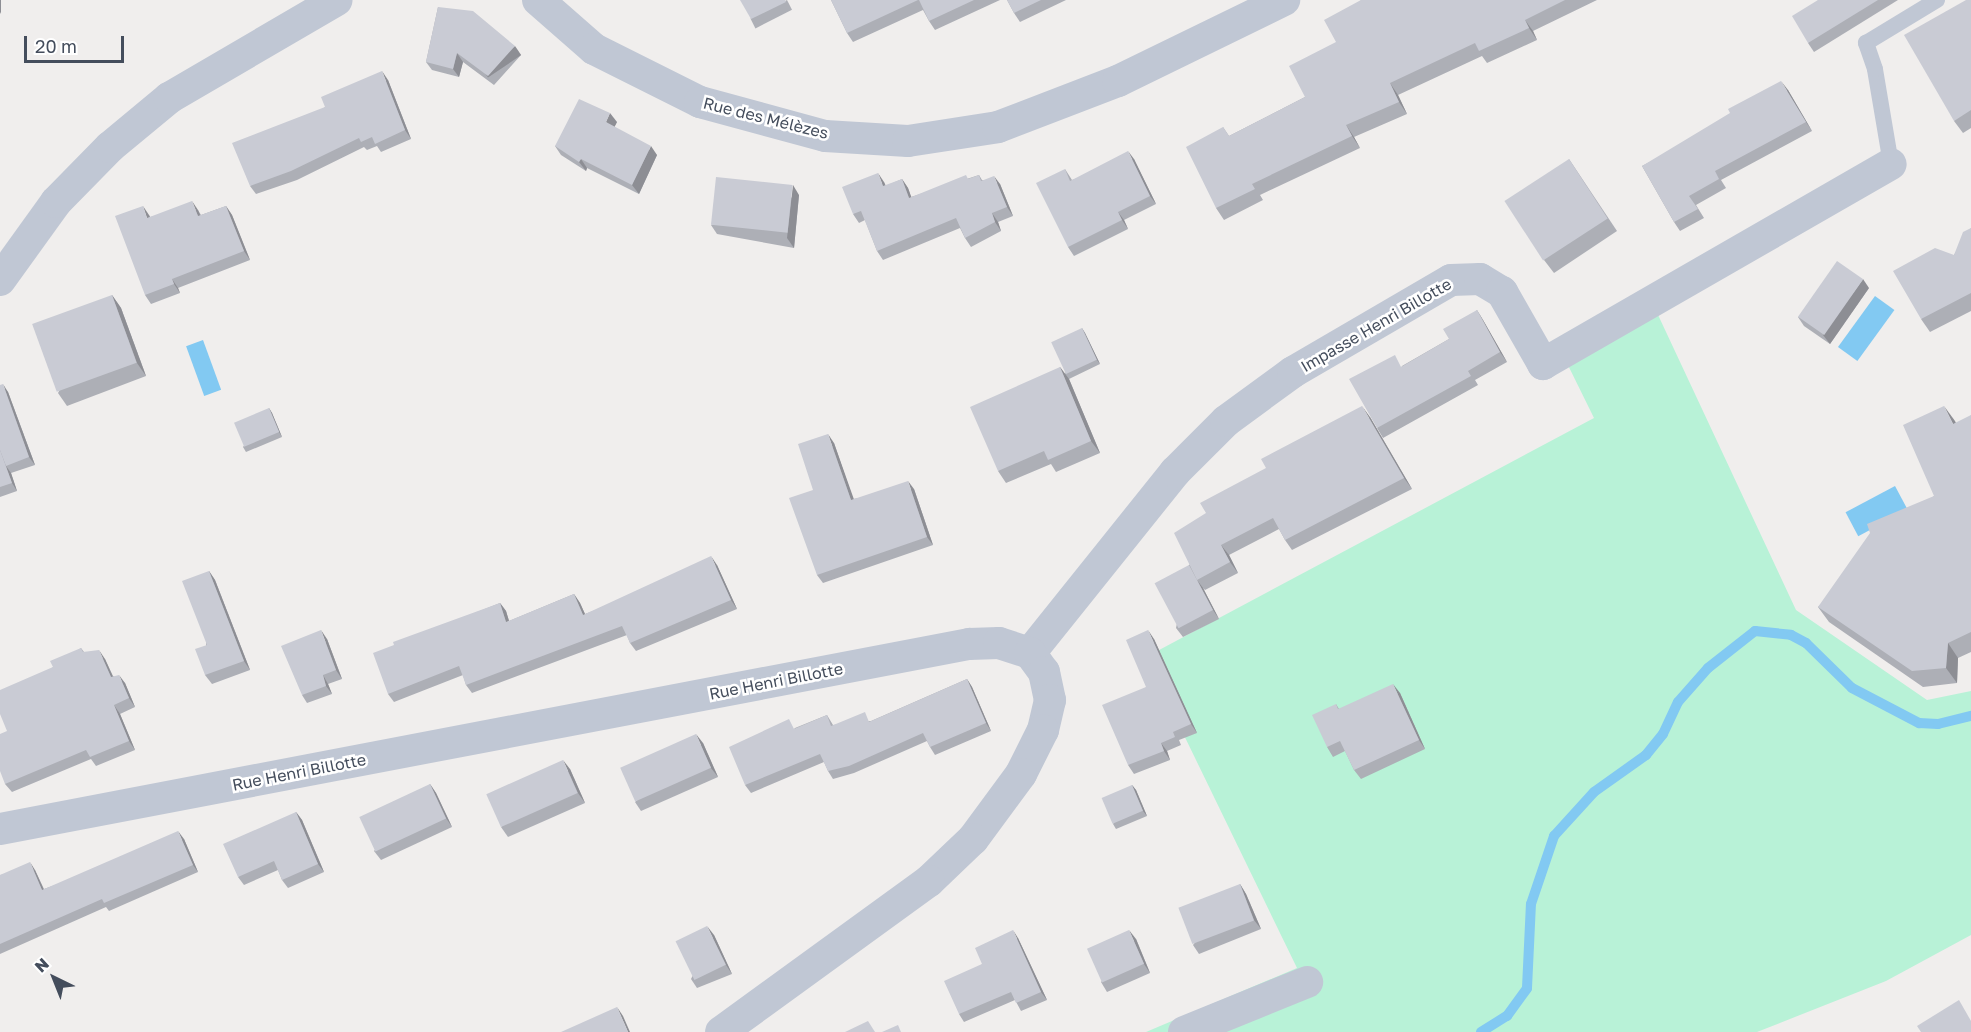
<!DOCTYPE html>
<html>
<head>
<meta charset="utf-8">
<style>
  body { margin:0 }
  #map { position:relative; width:1971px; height:1032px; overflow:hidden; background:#f0eeed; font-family:"Golos Text",sans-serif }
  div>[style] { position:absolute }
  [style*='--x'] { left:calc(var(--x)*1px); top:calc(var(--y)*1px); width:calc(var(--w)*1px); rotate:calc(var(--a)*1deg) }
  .green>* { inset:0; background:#b8f2d7 }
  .water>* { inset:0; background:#82c9f2; transform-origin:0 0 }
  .stream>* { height:10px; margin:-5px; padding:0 5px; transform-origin:5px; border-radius:5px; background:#82c9f2 }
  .lane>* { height:16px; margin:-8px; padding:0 8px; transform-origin:8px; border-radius:8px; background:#c0c7d4 }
  .street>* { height:32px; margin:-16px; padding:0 16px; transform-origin:16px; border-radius:16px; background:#c0c7d4 }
  .wall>* { inset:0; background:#adafb6; transform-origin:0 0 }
  .shaded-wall>* { inset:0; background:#8d8e94; transform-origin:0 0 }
  .building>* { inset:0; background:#c9cbd4; transform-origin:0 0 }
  span { translate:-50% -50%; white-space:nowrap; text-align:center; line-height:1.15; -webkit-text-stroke:5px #fff; paint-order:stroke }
  .street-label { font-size:16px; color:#444d5c }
  .north { position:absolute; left:24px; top:948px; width:60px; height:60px; -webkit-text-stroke:4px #fff; paint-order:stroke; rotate:317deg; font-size:16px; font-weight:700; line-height:24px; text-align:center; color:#444d5c }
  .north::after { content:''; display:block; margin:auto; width:21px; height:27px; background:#444d5c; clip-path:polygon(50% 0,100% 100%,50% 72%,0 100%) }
  .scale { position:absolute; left:24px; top:36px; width:100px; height:27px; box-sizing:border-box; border:3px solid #444d5c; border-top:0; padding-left:8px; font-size:18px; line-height:21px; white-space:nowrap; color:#444d5c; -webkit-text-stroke:4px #fff; paint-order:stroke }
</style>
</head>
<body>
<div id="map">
  <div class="green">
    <i style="clip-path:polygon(1652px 302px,1796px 610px,1927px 700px,1971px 691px,1971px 935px,1886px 981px,1757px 1032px,1146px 1032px,1297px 968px,1146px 657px,1594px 418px,1562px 353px)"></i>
  </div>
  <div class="water">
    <i style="left:1875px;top:296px;width:24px;height:63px;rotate:36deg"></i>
    <i style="left:203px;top:340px;width:53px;height:18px;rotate:70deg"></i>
    <i style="left:1895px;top:486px;width:27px;height:56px;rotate:62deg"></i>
  </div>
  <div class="stream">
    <i style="--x:1481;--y:1032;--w:31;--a:-32"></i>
    <i style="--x:1507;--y:1016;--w:34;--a:-54"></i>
    <i style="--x:1527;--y:988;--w:84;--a:-87.3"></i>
    <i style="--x:1531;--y:904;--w:72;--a:-71.3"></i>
    <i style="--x:1554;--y:836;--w:59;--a:-47.7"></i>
    <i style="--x:1594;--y:792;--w:64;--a:-35.4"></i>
    <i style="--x:1646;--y:755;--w:27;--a:-51"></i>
    <i style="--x:1663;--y:734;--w:35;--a:-65"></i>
    <i style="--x:1678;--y:702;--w:45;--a:-48.6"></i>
    <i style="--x:1708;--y:668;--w:60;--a:-38.2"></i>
    <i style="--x:1755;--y:631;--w:36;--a:6"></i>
    <i style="--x:1791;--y:635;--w:17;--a:28"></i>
    <i style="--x:1806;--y:643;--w:64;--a:44.4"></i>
    <i style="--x:1852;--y:688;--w:76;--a:27.6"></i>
    <i style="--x:1919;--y:723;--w:19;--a:3"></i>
    <i style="--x:1938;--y:724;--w:34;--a:-14"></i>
  </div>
  <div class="lane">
    <i style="--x:1891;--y:164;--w:96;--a:-99.6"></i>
    <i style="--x:1875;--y:69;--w:28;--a:-109"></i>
    <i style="--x:1866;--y:43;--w:83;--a:-31.2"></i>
  </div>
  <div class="street">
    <i style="--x:538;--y:0;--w:74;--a:41.2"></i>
    <i style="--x:594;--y:49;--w:119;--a:26.6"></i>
    <i style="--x:700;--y:102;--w:130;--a:15.2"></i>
    <i style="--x:825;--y:136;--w:83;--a:3.4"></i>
    <i style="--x:908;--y:141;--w:91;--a:-8.8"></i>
    <i style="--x:998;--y:127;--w:129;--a:-21"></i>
    <i style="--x:1118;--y:81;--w:185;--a:-26"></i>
    <i style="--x:0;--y:280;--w:96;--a:-54.3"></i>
    <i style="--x:56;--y:202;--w:77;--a:-45.5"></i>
    <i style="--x:110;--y:147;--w:77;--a:-39.7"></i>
    <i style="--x:169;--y:98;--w:194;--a:-30.3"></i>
    <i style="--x:1030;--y:653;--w:232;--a:-51.3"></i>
    <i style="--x:1175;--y:472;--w:72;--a:-45"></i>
    <i style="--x:1226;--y:421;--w:83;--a:-36.2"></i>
    <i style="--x:1293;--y:372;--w:183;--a:-30.2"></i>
    <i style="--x:1451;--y:280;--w:29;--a:-2"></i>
    <i style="--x:1480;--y:279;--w:26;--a:31"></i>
    <i style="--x:1502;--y:292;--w:83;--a:60.3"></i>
    <i style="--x:1543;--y:364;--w:401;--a:-29.9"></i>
    <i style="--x:0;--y:829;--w:987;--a:-10.81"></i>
    <i style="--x:969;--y:644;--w:30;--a:-2"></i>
    <i style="--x:999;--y:643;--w:33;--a:18"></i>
    <i style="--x:1030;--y:653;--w:24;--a:54"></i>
    <i style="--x:1044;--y:672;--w:29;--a:78"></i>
    <i style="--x:1050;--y:700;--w:31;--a:103"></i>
    <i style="--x:1043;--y:730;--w:49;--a:116.6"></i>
    <i style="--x:1021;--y:774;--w:81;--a:126.4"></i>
    <i style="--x:973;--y:839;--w:61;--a:136.3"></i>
    <i style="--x:929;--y:881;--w:257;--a:144"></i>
    <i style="--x:1184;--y:1032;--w:133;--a:-22.1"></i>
  </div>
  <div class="wall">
    <i style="left:787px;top:0;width:11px;height:41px;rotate:63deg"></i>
    <i style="clip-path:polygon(831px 0,1000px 0,935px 30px,929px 21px,923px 10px,853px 42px,847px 33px)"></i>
    <i style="clip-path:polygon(1007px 0,1066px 0,1020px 22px,1014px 13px)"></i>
    <i style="clip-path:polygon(1361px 0,1597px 0,1533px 31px,1537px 40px,1487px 63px,1482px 56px,1398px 95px,1407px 114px,1354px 137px,1360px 148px,1260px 195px,1263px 200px,1224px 220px,1216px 208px,1223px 127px,1229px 136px,1305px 97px)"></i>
    <i style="clip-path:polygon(1818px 0,1898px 0,1814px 52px,1808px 43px)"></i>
    <i style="clip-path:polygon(1971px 0,1971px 128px,1963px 133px,1954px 121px)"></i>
    <i style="clip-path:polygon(438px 7px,521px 55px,494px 85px,463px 62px,459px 77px,432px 70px,426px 62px)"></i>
    <i style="clip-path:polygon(388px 80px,411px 139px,381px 152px,377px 146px,367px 150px,364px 147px,297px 180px,256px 194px,250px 186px,325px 107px)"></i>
    <i style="clip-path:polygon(1788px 90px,1812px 131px,1721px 180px,1726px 188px,1696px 205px,1704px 218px,1680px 231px,1674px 222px,1642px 166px)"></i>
    <i style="clip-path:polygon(617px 122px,614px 127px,657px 155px,639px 194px,587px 168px,586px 171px,561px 155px,555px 146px)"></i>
    <i style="clip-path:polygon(1134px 159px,1156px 204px,1124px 220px,1128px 229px,1074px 256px,1068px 247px,1065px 169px,1072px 180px)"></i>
    <i style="clip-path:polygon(1569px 159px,1617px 231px,1554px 273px,1544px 260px)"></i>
    <i style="clip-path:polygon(979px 175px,982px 180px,1000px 184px,1013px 216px,998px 222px,1001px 231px,971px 247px,965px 238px,960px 228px,883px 260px,877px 251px,865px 220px,859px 223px,853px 214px,884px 182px,886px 186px,902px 179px,908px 188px,911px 197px)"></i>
    <i style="clip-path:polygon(799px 195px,794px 248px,717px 234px,711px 225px)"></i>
    <i style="clip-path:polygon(226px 206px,232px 215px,250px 260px,178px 288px,180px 293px,151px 304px,145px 295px,149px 215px,150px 217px,198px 210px,201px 215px)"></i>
    <i style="clip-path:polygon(1971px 228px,1971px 311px,1930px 332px,1921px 319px,1954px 255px)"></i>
    <i style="clip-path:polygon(1869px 288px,1830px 344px,1804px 326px,1798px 317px)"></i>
    <i style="clip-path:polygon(112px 295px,121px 308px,146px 376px,67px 406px,58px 393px)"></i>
    <i style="clip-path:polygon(1477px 310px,1483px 320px,1507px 362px,1475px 380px,1478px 385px,1383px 438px,1377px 428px,1402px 366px,1449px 339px)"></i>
    <i style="clip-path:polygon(1082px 328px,1085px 333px,1100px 364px,1069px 379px,1100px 453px,1056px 472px,1051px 464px,1006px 483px,998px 471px,1060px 367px,1065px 374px)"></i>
    <i style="clip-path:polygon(0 385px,8px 392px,35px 465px,11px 473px,17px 491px,0 497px)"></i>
    <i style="clip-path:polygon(269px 408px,272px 413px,282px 437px,246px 452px,243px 447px)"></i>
    <i style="clip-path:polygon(1971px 415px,1971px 652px,1958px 658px,1957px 683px,1923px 687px,1829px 622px,1818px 607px,1934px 496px)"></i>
    <i style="clip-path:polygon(1370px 417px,1412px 489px,1292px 550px,1285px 540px,1279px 529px,1229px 555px,1238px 573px,1205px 590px,1203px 588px,1219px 619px,1183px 637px,1176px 628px,1189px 565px)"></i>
    <i style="clip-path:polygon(834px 443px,853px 499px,914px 489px,933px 545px,823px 583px,817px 575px,813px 490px)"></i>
    <i style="clip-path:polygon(717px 565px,737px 609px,636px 651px,630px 643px,627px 635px,472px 693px,466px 685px,463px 675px,394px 702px,388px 694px,394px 645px,500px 603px,506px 611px,509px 621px,574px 594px,580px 603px,585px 614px)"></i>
    <i style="clip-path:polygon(209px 571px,215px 580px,250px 670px,212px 684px,205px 675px)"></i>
    <i style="clip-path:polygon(327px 639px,342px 679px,328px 684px,332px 694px,307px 703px,302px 695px)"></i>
    <i style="clip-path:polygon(1154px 639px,1197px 733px,1179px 740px,1181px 745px,1167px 751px,1170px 760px,1134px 774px,1128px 765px,1146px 687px)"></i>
    <i style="clip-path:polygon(81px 648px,84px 652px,105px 659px,113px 676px,125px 683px,135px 707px,120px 714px,135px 750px,96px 766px,91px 759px,12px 792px,5px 784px,7px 731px,53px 667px)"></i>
    <i style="clip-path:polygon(967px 679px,972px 687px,991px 731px,935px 755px,930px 747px,927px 741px,854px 773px,833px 779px,828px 771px,824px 762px,751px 793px,745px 785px,795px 728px,827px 715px,833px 725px,871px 721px)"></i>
    <i style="clip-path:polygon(1400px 693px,1425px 749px,1361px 779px,1354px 770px,1345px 751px,1333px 757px,1327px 747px,1336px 704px,1339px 709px)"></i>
    <i style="clip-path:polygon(703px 743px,718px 777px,641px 811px,635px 802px)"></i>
    <i style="clip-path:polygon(570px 769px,585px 803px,508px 837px,501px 827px)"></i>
    <i style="clip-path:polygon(430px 784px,436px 793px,452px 827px,381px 860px,374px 851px)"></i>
    <i style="clip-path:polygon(1132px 785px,1136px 790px,1147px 816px,1116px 829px,1113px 824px)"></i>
    <i style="clip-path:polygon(296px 812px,302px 820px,324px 872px,288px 888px,282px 880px,278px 870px,244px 885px,238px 877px)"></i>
    <i style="clip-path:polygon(184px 839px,198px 872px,109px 911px,106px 907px,0 954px,0 875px,35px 870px,44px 889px)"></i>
    <i style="clip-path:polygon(1240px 884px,1246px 894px,1261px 929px,1199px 954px,1193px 945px)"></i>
    <i style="clip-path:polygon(714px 935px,732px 974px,697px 988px,691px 979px)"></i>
    <i style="clip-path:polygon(1018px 938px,1047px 1000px,1021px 1011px,1015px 1000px,964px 1022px,959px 1014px,982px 964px)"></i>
    <i style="clip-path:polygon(1136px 939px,1150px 973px,1107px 992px,1101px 982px)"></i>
  </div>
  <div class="shaded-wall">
    <i style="clip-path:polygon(0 0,1px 0,1px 14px,0 12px)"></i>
    <i style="clip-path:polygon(1525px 20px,1533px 31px,1537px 40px,1529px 28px)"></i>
    <i style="left:515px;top:46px;width:11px;height:40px;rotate:56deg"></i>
    <i style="clip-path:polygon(457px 53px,463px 62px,459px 77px,453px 69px)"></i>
    <i style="clip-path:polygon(382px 71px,388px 80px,411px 139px,405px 130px)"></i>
    <i style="clip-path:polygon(1781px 81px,1788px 90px,1812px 131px,1806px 122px)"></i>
    <i style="clip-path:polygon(1390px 83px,1398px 95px,1407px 114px,1399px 102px)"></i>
    <i style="clip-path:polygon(610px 113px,617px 122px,612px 132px,606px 122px)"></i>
    <i style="clip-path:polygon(1346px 125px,1354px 137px,1360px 148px,1352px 136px)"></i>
    <i style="clip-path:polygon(651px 146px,657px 155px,639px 194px,632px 185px)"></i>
    <i style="clip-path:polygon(1128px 151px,1134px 159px,1156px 204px,1150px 196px)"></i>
    <i style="clip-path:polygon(581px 159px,587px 168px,586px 171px,579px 162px)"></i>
    <i style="clip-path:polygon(878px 173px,884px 182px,889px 195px,883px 186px)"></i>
    <i style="clip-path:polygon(994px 176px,1000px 184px,1013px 216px,1007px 207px)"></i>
    <i style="clip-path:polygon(902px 179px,908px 188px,915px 207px,909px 198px)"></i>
    <i style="clip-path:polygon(793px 185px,799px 195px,794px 248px,787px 238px)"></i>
    <i style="clip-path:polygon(192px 201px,198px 210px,204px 225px,198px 216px)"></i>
    <i style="clip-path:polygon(143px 206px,149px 215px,154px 227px,147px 218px)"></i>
    <i style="clip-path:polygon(226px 206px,232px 215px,250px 260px,244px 251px)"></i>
    <i style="clip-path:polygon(1118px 212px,1124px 220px,1128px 229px,1122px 220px)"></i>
    <i style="clip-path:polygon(992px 213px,998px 222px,1001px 231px,995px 222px)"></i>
    <i style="clip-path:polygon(172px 279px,178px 288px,180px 293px,174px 284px)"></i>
    <i style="clip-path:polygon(1863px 279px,1869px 288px,1830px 344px,1823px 335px)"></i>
    <i style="clip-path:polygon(112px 295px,121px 308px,146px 376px,137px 363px)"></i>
    <i style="clip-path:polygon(1477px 310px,1483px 320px,1507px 362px,1500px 352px)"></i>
    <i style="clip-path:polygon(1082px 328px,1085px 333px,1100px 364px,1097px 360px)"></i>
    <i style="clip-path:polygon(1060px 367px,1069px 379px,1100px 453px,1091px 441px)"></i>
    <i style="clip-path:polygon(3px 384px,8px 392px,35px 465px,29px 457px)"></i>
    <i style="clip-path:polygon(1362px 406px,1370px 417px,1412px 489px,1404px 478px)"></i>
    <i style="clip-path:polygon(1944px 406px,1955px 421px,1964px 439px,1953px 424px)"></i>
    <i style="clip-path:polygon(269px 408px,272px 413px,282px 437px,279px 432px)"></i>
    <i style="clip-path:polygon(828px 434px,834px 443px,857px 508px,851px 500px)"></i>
    <i style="clip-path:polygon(0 450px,6px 466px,11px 473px,17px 491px,12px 483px)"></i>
    <i style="clip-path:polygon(908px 481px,914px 489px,933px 545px,927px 537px)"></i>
    <i style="clip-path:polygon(1221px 545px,1229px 555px,1238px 573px,1230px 562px)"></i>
    <i style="clip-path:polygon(711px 556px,717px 565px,737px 609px,731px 600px)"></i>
    <i style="clip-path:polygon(1189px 565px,1197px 580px,1203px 588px,1219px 619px,1213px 610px)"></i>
    <i style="clip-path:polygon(209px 571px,215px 580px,250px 670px,244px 661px)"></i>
    <i style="clip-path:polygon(574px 594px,580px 603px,589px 623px,583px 615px)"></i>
    <i style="clip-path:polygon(500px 603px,506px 611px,512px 631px,506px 622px)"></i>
    <i style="clip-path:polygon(321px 630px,327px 639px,342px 679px,336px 670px)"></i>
    <i style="clip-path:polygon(1148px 630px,1154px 639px,1197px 733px,1191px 724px)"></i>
    <i style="clip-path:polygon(1948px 643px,1958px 658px,1957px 683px,1946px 668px)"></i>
    <i style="clip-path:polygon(99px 650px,105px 659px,117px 686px,111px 677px)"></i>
    <i style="clip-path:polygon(119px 675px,125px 683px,135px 707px,129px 698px)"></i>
    <i style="clip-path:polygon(323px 675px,328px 684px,332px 694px,326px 686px)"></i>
    <i style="clip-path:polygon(967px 679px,972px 687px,991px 731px,986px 723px)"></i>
    <i style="clip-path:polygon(1393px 684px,1400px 693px,1425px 749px,1419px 740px)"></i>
    <i style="clip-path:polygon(114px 705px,120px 714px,135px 750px,129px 741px)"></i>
    <i style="clip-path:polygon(696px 734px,703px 743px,718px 777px,711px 768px)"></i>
    <i style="clip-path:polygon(1161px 743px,1167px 751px,1170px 760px,1164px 751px)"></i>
    <i style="clip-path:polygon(563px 760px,570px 769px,585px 803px,578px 793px)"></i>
    <i style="clip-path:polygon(430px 784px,436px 793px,452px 827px,446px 818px)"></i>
    <i style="clip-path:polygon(1132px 785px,1136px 790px,1147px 816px,1143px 811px)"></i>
    <i style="clip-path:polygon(296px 812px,302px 820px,324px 872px,318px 864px)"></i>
    <i style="clip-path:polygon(178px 831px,184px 839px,198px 872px,193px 865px)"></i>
    <i style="clip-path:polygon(30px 862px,35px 870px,47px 897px,42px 890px)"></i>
    <i style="clip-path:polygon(1240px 884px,1246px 894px,1261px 929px,1254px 920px)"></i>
    <i style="clip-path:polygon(707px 926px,714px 935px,732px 974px,726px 965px)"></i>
    <i style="clip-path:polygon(1013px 930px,1018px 938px,1047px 1000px,1041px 992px)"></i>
    <i style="clip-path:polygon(1129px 930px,1136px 939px,1150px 973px,1144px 964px)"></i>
    <i style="clip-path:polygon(617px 1007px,623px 1016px,630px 1032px,628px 1032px)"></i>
  </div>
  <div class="building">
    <i style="clip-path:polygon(740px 0,785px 0,786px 2px,751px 19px)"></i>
    <i style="clip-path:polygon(831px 0,918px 0,847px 33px)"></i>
    <i style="clip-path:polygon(919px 0,974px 0,929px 21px)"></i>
    <i style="clip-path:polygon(1007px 0,1041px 0,1014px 13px)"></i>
    <i style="clip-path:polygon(1361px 0,1565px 0,1525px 20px,1529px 28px,1479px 51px,1475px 43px,1390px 83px,1399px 102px,1346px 125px,1352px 136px,1252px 184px,1255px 189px,1216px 208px,1186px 147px,1223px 127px,1229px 136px,1305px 97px,1289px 66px,1336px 42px,1324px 20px)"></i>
    <i style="clip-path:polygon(1818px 0,1878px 0,1808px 43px,1792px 16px)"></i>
    <i style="clip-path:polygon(1966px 0,1971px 0,1971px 110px,1954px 121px,1904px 35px)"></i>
    <i style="clip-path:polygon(438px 7px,473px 11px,515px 46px,488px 76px,457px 53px,453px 69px,426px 62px)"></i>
    <i style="clip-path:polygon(382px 71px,405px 130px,375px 144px,372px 137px,361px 142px,359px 138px,291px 171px,250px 186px,232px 143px,325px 107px,321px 97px)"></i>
    <i style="clip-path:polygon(1781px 81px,1806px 122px,1715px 171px,1719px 179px,1689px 196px,1698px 209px,1674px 222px,1642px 166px,1730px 113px,1728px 109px)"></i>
    <i style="clip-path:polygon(579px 99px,610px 113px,606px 122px,651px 146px,632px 185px,581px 159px,579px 162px,555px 146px)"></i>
    <i style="clip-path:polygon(1128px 151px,1150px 196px,1118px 212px,1122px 220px,1068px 247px,1036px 183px,1065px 169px,1070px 181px)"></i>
    <i style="left:1569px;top:159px;width:71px;height:77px;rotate:57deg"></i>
    <i style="clip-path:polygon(878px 173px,883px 186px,902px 179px,909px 198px,966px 175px,968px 179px,979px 175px,981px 181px,994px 176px,1007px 207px,992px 213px,995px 222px,965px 238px,956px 218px,877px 251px,861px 211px,853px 214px,842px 187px)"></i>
    <i style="left:716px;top:177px;width:77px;height:48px;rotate:6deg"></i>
    <i style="clip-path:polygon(192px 201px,198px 216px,226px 206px,244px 251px,172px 279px,174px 284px,145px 295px,115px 216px,143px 206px,147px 218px)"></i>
    <i style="clip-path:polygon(1971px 228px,1971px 293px,1921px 319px,1893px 271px,1935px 248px,1954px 255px,1963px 232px)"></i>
    <i style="left:1837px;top:261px;width:32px;height:68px;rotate:35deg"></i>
    <i style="left:112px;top:295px;width:72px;height:85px;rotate:70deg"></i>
    <i style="clip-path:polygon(1477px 310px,1500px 352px,1468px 371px,1471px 376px,1377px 428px,1349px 379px,1395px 355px,1401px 367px,1449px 339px,1443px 329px)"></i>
    <i style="left:1082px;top:328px;width:35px;height:34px;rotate:65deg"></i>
    <i style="clip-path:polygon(1060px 367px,1091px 441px,1048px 460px,1044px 451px,998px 471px,970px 407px)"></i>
    <i style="clip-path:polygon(3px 384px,29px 457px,6px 466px,0 450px,0 385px)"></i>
    <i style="clip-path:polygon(1362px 406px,1404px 478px,1285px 540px,1273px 518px,1221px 545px,1230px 562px,1197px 580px,1174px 533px,1206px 513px,1200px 503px,1266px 468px,1261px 459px)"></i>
    <i style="clip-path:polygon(1944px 406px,1953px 424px,1971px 415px,1971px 632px,1948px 643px,1946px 668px,1912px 671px,1818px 607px,1870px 533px,1867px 524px,1934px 496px,1903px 425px)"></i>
    <i style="left:269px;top:408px;width:26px;height:38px;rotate:67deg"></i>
    <i style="clip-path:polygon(828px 434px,851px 500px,908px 481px,927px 537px,817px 575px,789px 498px,813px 490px,798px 444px)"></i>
    <i style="clip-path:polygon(0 450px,12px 483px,0 487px)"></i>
    <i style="clip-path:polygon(711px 556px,731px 600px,630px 643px,622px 626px,466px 685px,459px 666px,388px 694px,373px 653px,394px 645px,393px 642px,500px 603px,506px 622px,574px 594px,583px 615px)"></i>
    <i style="left:1189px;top:565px;width:51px;height:39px;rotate:62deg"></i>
    <i style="clip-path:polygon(209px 571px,244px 661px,205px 675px,195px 649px,207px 645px,182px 581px)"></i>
    <i style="clip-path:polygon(321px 630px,336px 670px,323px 675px,326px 686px,302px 695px,281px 646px)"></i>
    <i style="clip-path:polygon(1148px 630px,1191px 724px,1173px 732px,1175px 737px,1161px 743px,1164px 751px,1128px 765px,1102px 705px,1146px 687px,1126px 640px)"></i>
    <i style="clip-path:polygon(81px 648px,83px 652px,99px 650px,111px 677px,119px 675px,129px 698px,114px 705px,129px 741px,90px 757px,86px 750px,5px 784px,0 771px,0 734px,7px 731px,0 714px,0 690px,53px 667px,50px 661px)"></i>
    <i style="clip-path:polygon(967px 679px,986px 723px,930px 747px,923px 733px,849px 766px,828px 771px,820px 754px,745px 785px,729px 747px,789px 719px,794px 729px,827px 715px,831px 726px,865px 712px,869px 722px)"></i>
    <i style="clip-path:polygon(1393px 684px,1419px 740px,1354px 770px,1340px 741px,1327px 747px,1312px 715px,1336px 704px,1338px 709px)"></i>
    <i style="left:696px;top:734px;width:37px;height:83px;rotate:66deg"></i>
    <i style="left:563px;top:760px;width:36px;height:84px;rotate:66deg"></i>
    <i style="left:430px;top:784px;width:38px;height:78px;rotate:65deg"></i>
    <i style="left:1132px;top:785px;width:28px;height:33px;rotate:67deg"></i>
    <i style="clip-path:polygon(296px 812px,318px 864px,282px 880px,274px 861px,238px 877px,223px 844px)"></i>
    <i style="clip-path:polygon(178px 831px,193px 865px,104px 903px,102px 899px,0 944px,0 875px,30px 862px,42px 890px)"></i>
    <i style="left:1240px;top:884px;width:39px;height:66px;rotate:69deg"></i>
    <i style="left:707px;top:926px;width:43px;height:35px;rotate:64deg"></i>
    <i style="clip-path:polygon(1013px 930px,1041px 992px,1016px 1003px,1011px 992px,959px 1014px,944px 981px,982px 964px,975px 948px)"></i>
    <i style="left:1129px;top:930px;width:37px;height:46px;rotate:66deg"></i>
    <i style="clip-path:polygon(1959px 1000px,1971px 1021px,1971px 1032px,1921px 1032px,1917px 1026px)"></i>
    <i style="clip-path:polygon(617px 1007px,628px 1032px,561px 1032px)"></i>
    <i style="clip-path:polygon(868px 1021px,875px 1032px,845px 1032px)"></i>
    <i style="clip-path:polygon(898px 1025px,901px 1032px,882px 1032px)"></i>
  </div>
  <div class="street-label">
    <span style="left:766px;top:118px;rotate:14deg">Rue des Mélèzes</span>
    <span style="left:1376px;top:325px;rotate:-30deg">Impasse Henri Billotte</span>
    <span style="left:776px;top:681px;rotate:-11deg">Rue Henri Billotte</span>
    <span style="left:299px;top:772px;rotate:-11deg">Rue Henri Billotte</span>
  </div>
  <div class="north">N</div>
  <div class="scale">20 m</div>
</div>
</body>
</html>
